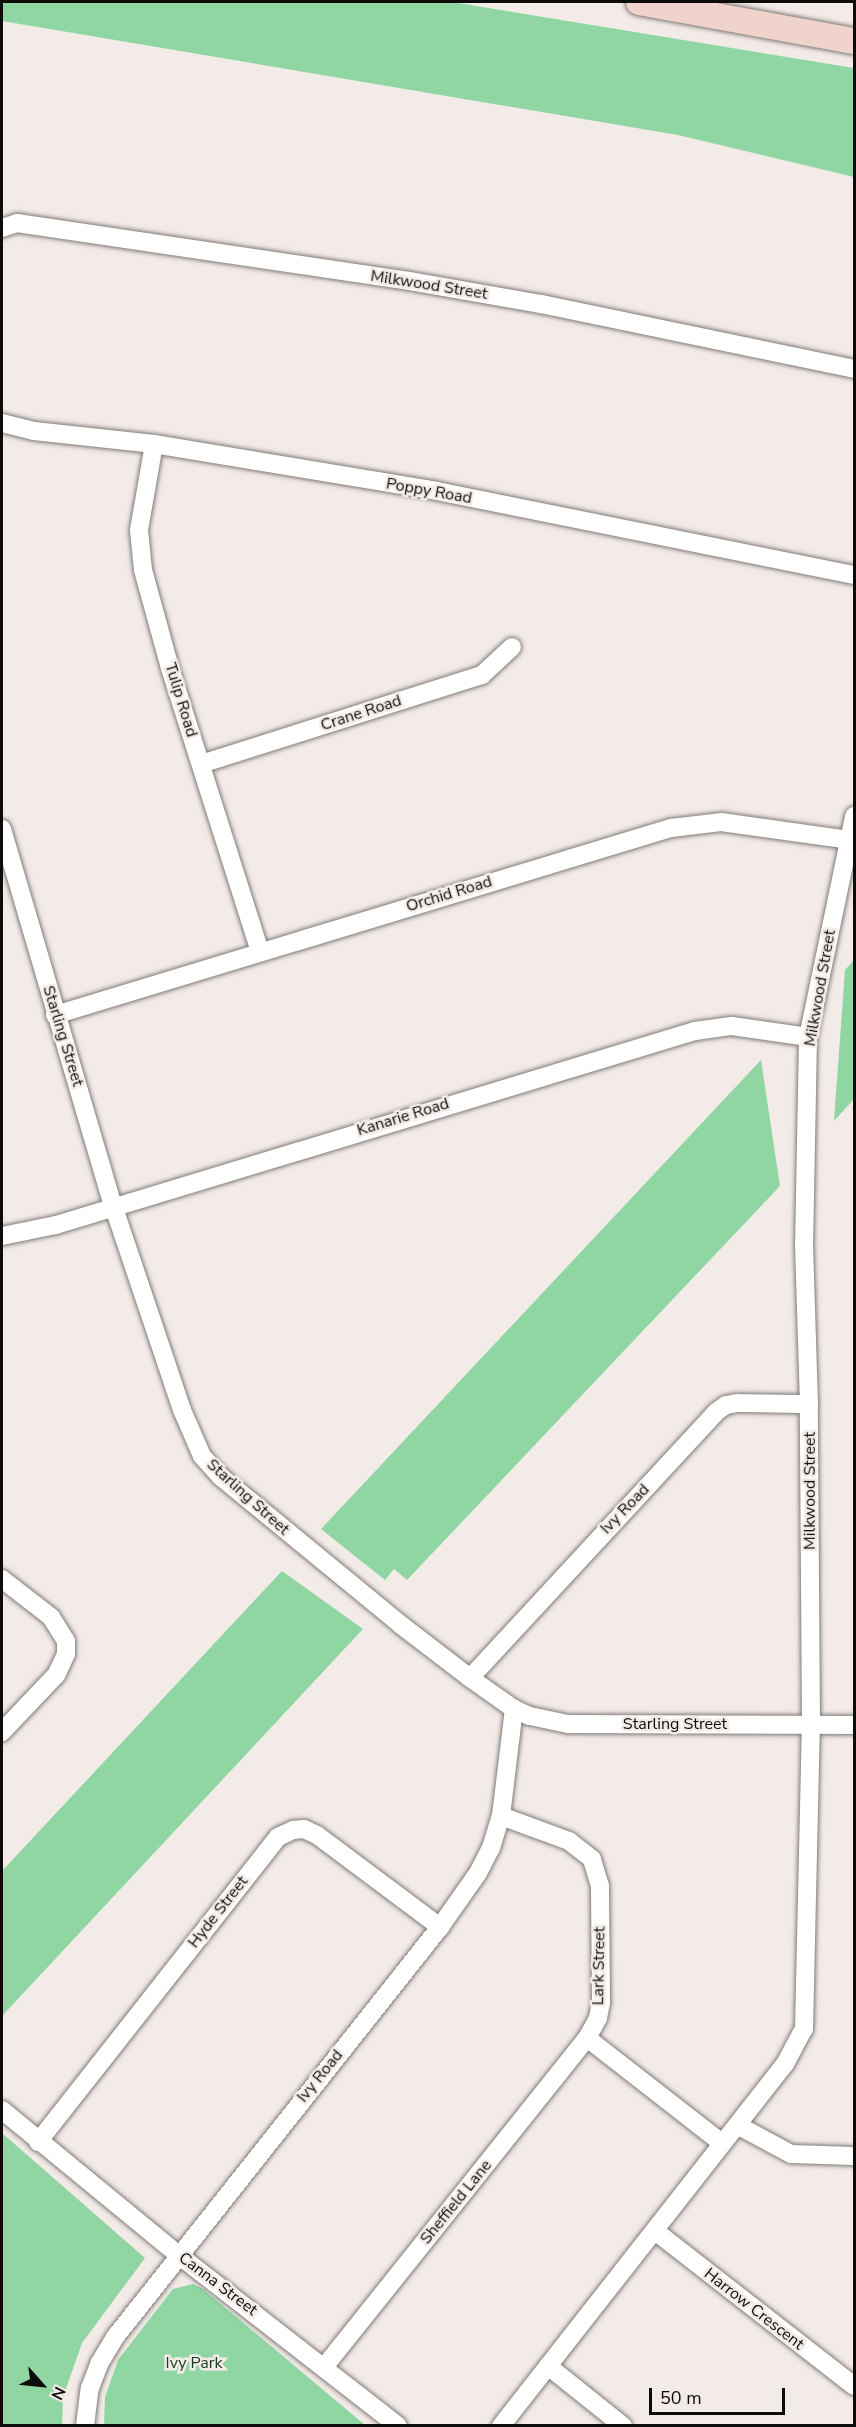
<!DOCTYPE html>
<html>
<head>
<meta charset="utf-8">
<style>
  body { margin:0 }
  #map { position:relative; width:856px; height:2427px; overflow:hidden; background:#f2ebe7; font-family:"Nunito Sans",sans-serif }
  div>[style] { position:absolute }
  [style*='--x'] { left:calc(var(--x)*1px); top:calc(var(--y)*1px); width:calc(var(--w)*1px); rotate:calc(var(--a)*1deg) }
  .green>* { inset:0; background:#8fd6a3 }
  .roads { filter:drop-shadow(0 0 2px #817b78) drop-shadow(0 0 2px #817b78) }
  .street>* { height:18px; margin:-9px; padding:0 9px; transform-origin:9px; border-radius:9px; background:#fff }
  .secondary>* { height:26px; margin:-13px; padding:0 13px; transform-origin:13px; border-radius:13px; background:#f0d3cb }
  span { translate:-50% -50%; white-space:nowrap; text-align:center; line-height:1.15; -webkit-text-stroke:5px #f2ebe7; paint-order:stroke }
  .street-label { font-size:16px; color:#0e0c0b }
  .park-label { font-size:16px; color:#163c23 }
  .frame { position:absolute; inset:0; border:3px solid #0e0c0b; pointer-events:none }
  .north { position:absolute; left:12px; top:2355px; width:60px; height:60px; -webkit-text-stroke:4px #f2ebe7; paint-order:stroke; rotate:117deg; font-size:16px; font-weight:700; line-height:24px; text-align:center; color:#0e0c0b }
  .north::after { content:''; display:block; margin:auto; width:21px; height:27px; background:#0e0c0b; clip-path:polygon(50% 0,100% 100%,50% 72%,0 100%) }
  .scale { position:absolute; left:649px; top:2388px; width:136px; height:27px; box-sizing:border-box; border:3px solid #0e0c0b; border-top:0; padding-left:8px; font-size:18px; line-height:21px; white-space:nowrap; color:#0e0c0b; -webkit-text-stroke:4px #f2ebe7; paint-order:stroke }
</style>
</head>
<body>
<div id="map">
  <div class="green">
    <i style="clip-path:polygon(2px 2px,452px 2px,854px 68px,854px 177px,678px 135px,2px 21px)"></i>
    <i style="clip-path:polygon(854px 960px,854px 1099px,834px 1121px,845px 970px)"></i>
    <i style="clip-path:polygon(761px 1060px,780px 1186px,407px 1580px,394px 1569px,385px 1580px,321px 1529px)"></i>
    <i style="clip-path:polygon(282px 1571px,363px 1629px,2px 2016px,2px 1871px)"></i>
    <i style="clip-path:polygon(2px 2133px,145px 2258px,82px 2343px,63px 2397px,62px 2425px,2px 2425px)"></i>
    <i style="clip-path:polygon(193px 2284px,203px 2289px,365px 2425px,104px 2425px,105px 2397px,118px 2360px,173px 2289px)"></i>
  </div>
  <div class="roads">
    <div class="street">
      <i style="--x:2;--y:228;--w:16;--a:-18"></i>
      <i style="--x:17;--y:223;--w:396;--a:8.4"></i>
      <i style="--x:409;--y:281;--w:134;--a:9.9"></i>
      <i style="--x:541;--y:304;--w:320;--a:11.7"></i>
      <i style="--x:2;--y:423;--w:33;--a:14"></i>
      <i style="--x:34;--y:431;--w:121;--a:6.2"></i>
      <i style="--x:154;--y:444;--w:287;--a:9.4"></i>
      <i style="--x:437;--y:491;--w:425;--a:11.4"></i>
      <i style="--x:154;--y:444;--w:87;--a:99.9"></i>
      <i style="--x:139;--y:530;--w:40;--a:84.3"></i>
      <i style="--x:143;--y:570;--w:102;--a:74.6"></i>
      <i style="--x:170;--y:668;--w:297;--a:72.4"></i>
      <i style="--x:201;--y:764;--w:295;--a:-17.6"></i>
      <i style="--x:482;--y:675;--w:41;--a:-43"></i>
      <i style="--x:2;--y:829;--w:392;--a:73.6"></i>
      <i style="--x:113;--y:1205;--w:216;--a:71.4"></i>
      <i style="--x:182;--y:1410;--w:50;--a:66.5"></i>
      <i style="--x:202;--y:1456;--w:28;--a:48"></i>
      <i style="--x:221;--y:1477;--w:233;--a:39.4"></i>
      <i style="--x:401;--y:1625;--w:87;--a:37.5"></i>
      <i style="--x:470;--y:1678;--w:54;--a:35.2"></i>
      <i style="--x:514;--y:1709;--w:17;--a:24"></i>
      <i style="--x:530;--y:1716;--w:40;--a:12"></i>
      <i style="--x:569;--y:1724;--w:285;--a:0.2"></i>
      <i style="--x:55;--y:1015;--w:644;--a:-16.89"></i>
      <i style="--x:671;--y:828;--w:50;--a:-6.8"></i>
      <i style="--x:721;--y:822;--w:129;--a:8"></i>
      <i style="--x:2;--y:1236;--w:55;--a:-11.5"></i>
      <i style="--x:56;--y:1225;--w:668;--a:-16.89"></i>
      <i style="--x:695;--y:1031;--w:37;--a:-8"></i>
      <i style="--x:732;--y:1026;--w:77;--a:8.2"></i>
      <i style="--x:2;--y:1579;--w:62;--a:37.8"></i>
      <i style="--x:51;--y:1617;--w:28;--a:58"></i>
      <i style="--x:66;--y:1641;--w:13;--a:90"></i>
      <i style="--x:66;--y:1654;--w:23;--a:115"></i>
      <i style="--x:56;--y:1675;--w:79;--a:133.5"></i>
      <i style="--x:470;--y:1678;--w:362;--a:-47.2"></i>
      <i style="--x:716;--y:1412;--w:12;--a:-35"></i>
      <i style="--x:726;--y:1405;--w:11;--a:-10"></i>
      <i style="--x:737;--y:1403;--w:72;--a:0.8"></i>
      <i style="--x:587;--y:2038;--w:171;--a:37.9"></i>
      <i style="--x:2;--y:2110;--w:232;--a:39.4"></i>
      <i style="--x:181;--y:2257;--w:275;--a:37.9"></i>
      <i style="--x:737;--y:2125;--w:61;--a:28.2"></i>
      <i style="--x:791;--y:2154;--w:63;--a:1.8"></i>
      <i style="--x:38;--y:2142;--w:388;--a:-51.8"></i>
      <i style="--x:278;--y:1837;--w:17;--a:-25"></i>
      <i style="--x:293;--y:1830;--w:11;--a:-5"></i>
      <i style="--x:304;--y:1829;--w:14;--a:25"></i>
      <i style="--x:317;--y:1835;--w:154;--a:36.8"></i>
      <i style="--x:655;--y:2231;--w:252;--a:37.9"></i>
      <i style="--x:325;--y:2366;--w:420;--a:-51.4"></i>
      <i style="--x:587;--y:2038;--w:23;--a:-61"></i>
      <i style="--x:598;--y:2018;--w:15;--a:-79"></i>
      <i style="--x:601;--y:2003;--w:117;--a:-90.5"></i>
      <i style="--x:600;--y:1886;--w:28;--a:-107"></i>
      <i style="--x:592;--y:1859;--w:29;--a:-142"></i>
      <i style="--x:569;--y:1841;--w:72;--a:-159.8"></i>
      <i style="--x:548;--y:2366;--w:96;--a:38.7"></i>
      <i style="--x:85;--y:2426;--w:38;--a:-83"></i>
      <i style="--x:90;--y:2388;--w:26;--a:-69"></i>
      <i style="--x:99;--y:2364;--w:33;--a:-59"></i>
      <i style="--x:116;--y:2336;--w:522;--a:-51.61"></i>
      <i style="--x:440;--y:1927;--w:66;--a:-54.9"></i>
      <i style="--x:478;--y:1873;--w:28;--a:-63"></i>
      <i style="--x:491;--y:1848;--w:34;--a:-73"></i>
      <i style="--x:501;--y:1816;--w:108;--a:-83.1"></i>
      <i style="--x:501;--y:2426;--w:460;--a:-51.9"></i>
      <i style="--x:785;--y:2064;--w:40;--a:-62"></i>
      <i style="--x:804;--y:2029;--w:305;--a:-88.7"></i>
      <i style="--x:811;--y:1724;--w:320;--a:-90.4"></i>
      <i style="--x:809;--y:1404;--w:157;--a:-91.8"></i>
      <i style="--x:804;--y:1247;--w:210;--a:-88.9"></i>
      <i style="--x:808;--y:1037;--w:226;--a:-78.2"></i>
    </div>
    <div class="secondary">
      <i style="--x:639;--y:2;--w:219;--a:10.3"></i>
    </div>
  </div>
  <div class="street-label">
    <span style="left:429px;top:285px;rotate:9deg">Milkwood Street</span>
    <span style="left:429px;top:491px;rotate:10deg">Poppy Road</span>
    <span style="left:181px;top:700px;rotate:73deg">Tulip Road</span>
    <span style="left:361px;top:713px;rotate:-18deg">Crane Road</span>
    <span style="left:449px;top:894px;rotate:-17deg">Orchid Road</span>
    <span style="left:820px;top:988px;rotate:-80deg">Milkwood Street</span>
    <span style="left:63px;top:1036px;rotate:73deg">Starling Street</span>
    <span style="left:403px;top:1117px;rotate:-17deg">Kanarie Road</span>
    <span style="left:810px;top:1491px;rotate:-90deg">Milkwood Street</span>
    <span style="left:248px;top:1497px;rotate:42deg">Starling Street</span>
    <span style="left:625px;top:1509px;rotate:-46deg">Ivy Road</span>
    <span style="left:675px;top:1724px">Starling Street</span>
    <span style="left:218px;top:1912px;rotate:-52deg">Hyde Street</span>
    <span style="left:599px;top:1966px;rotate:-89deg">Lark Street</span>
    <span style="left:320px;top:2076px;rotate:-51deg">Ivy Road</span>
    <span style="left:456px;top:2202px;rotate:-51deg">Sheffield Lane</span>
    <span style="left:218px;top:2284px;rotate:37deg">Canna Street</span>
    <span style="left:754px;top:2309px;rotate:38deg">Harrow Crescent</span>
  </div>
  <div class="park-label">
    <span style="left:194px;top:2363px">Ivy Park</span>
  </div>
  <div class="frame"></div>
  <div class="north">N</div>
  <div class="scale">50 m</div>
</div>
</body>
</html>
